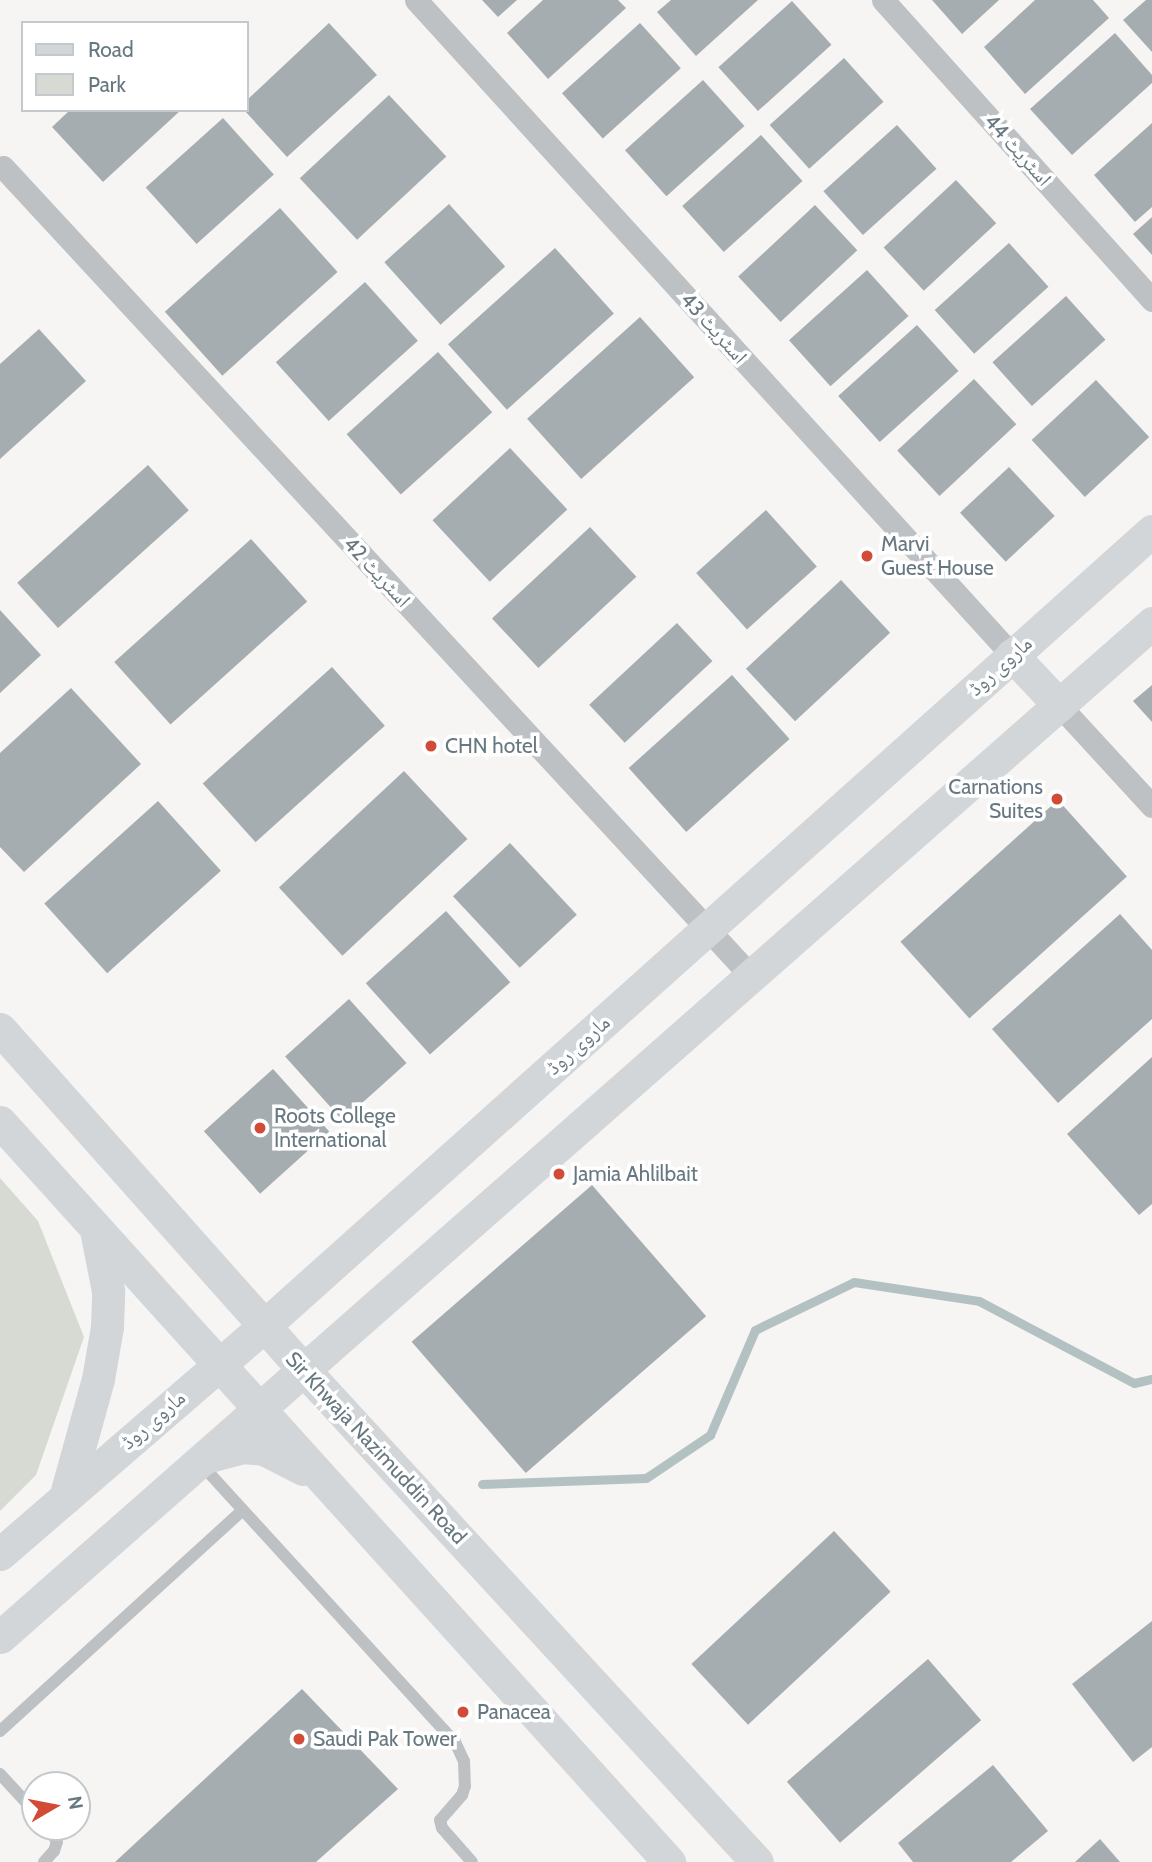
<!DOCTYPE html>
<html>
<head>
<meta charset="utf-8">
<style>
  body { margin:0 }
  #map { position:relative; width:1152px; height:1862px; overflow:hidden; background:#f6f5f3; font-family:Cabin,"Noto Naskh Arabic",sans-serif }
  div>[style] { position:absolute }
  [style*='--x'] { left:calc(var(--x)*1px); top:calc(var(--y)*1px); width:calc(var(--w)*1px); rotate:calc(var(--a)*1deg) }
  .green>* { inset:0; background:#d6dad2 }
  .stream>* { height:9px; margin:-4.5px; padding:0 4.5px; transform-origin:4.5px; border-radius:4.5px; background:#b4c1c3 }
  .building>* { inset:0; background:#a5adb1; transform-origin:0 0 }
  .lane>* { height:12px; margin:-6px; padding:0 6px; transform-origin:6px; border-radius:6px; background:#bdc1c4 }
  .street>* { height:23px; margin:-11.5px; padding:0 11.5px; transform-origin:11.5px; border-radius:11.5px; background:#bdc1c4 }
  .secondary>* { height:33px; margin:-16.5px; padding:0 16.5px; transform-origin:16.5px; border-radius:16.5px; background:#d2d6d9 }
  .dots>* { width:19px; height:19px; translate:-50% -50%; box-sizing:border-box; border:4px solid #fff; border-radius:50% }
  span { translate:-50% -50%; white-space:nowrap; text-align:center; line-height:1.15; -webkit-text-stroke:7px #fff; paint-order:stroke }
  .street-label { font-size:21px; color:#687881 }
  .poi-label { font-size:21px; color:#687881 }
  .left { translate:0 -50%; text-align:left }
  .right { translate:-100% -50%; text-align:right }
  .legend { position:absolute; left:21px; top:21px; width:228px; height:91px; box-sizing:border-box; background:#fff; border:2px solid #c3c9cd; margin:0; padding:9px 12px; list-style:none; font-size:21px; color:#687881 }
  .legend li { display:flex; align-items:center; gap:14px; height:35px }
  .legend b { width:35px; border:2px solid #c3c9cd }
  .north { position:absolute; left:21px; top:1771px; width:70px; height:70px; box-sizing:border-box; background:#fff; border:2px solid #c3c9cd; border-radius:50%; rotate:80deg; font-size:19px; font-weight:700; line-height:28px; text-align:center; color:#687881 }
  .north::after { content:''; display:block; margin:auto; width:24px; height:32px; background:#d14b37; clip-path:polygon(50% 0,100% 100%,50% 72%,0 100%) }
</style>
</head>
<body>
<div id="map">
  <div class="green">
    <i style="clip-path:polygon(0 1178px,38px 1221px,84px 1337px,36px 1475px,0 1511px)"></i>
  </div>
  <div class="stream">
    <i style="--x:482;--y:1484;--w:164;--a:-2.1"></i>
    <i style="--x:646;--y:1478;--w:77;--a:-33.9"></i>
    <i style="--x:710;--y:1435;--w:114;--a:-66.8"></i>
    <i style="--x:755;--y:1330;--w:110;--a:-25.9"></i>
    <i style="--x:854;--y:1282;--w:126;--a:8.6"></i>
    <i style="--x:979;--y:1301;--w:175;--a:27.9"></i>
    <i style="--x:1134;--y:1383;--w:18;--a:-13"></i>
  </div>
  <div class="building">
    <i style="clip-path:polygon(482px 0,517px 0,498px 17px)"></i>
    <i style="clip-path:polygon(543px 0,618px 0,626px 8px,548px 79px,507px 33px)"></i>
    <i style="clip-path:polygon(671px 0,758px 0,696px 56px,657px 12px)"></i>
    <i style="clip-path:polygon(932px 0,999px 0,962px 34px)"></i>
    <i style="clip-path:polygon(1035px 0,1093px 0,1109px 18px,1025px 94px,984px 47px)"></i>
    <i style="clip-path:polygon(1146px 0,1152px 0,1152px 52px,1123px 20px)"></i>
    <i style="left:792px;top:1px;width:59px;height:99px;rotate:48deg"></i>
    <i style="clip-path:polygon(329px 23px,377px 75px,287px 157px,244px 110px,247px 110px,247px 100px)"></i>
    <i style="left:640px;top:23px;width:61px;height:105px;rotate:48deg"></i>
    <i style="clip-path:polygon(1115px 33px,1152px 75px,1152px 83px,1072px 155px,1030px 109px)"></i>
    <i style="left:844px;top:58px;width:59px;height:100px;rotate:48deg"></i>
    <i style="left:703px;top:80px;width:62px;height:105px;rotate:48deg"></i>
    <i style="left:389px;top:95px;width:84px;height:122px;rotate:47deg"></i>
    <i style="clip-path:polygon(70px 110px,181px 110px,103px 182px,52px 127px)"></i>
    <i style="left:223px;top:118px;width:76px;height:104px;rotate:48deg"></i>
    <i style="clip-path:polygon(1152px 123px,1152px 207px,1135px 222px,1094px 175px)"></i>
    <i style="left:897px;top:125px;width:59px;height:99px;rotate:48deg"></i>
    <i style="left:761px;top:135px;width:62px;height:106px;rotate:48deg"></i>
    <i style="left:956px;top:180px;width:59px;height:99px;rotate:47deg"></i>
    <i style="left:449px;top:204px;width:84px;height:87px;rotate:48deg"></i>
    <i style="left:815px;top:205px;width:62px;height:105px;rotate:47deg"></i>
    <i style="left:280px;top:208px;width:86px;height:155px;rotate:48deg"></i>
    <i style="clip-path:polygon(1152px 217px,1152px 255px,1133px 234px)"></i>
    <i style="left:1009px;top:243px;width:59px;height:100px;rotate:48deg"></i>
    <i style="left:555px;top:248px;width:88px;height:144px;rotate:48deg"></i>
    <i style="left:867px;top:270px;width:62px;height:105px;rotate:48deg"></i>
    <i style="left:365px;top:282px;width:79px;height:120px;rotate:48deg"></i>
    <i style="left:1066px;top:296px;width:59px;height:99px;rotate:48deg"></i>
    <i style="left:640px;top:317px;width:81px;height:152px;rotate:48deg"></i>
    <i style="left:917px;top:325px;width:62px;height:106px;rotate:48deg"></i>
    <i style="clip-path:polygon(39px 329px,86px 381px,0 459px,0 364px)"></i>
    <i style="left:438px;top:352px;width:81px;height:123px;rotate:48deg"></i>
    <i style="left:974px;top:379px;width:62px;height:105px;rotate:47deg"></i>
    <i style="left:1096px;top:380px;width:78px;height:88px;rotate:47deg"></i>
    <i style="left:510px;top:448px;width:84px;height:106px;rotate:47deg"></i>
    <i style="left:148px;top:465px;width:61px;height:176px;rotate:48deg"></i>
    <i style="left:1009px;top:467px;width:67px;height:67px;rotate:47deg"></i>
    <i style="left:766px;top:510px;width:76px;height:94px;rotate:48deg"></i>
    <i style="left:590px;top:527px;width:68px;height:134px;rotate:47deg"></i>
    <i style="left:251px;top:539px;width:84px;height:184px;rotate:48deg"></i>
    <i style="left:841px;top:580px;width:72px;height:130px;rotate:47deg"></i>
    <i style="clip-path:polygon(0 610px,41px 655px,0 693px)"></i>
    <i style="left:677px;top:623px;width:52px;height:120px;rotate:47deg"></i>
    <i style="left:332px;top:667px;width:79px;height:174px;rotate:48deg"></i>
    <i style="left:732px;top:675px;width:86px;height:139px;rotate:48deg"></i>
    <i style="clip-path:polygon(1152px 685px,1152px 722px,1133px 701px)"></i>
    <i style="clip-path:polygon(71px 688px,141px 764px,24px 872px,0 847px,0 753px)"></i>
    <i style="left:404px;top:771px;width:93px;height:171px;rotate:47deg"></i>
    <i style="left:1058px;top:800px;width:103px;height:212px;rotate:48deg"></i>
    <i style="left:158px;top:801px;width:94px;height:153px;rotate:48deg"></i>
    <i style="left:510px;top:843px;width:98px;height:78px;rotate:47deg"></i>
    <i style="left:446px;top:911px;width:96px;height:108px;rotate:48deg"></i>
    <i style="clip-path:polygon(1120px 914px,1152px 950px,1152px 1019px,1058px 1103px,992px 1029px)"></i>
    <i style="left:349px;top:999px;width:86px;height:86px;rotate:48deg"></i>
    <i style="clip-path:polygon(1152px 1057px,1152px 1204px,1139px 1215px,1067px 1134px)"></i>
    <i style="left:273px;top:1069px;width:84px;height:93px;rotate:48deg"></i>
    <i style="left:592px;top:1185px;width:174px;height:239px;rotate:49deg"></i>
    <i style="left:834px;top:1531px;width:83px;height:195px;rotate:47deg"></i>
    <i style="clip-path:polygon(1152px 1621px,1152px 1747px,1133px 1762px,1072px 1684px)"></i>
    <i style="left:928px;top:1659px;width:81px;height:187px;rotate:49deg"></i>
    <i style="clip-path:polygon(302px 1689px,398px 1789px,316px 1862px,115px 1862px)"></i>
    <i style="clip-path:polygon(993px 1765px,1048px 1831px,1011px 1862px,913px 1862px,898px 1843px)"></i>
    <i style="clip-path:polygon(1100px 1839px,1120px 1862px,1075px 1862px)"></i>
  </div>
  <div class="lane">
    <i style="--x:200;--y:1463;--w:378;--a:47.6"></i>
    <i style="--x:455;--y:1742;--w:21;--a:65"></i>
    <i style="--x:464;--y:1761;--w:25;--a:88"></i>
    <i style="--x:465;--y:1786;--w:9;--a:108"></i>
    <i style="--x:462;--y:1795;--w:33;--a:131"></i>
    <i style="--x:440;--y:1820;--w:8;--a:76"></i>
    <i style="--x:442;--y:1828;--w:45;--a:48.6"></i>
    <i style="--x:0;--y:1731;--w:327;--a:-42.3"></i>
    <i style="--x:0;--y:1774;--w:52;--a:47.4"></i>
    <i style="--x:44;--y:1862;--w:15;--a:-48"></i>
    <i style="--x:54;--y:1851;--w:9;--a:-72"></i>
    <i style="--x:57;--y:1842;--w:17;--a:-118"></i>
  </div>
  <div class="street">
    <i style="--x:416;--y:0;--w:886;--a:47.7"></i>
    <i style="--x:883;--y:0;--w:403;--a:48.1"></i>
    <i style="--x:3;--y:167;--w:1102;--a:47.24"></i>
    <i style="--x:1059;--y:705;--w:137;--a:47.4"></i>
  </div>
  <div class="secondary">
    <i style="--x:1012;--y:655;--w:69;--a:46.8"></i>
    <i style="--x:0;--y:1029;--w:455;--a:48.3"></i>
    <i style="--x:303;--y:1369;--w:670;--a:47.36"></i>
    <i style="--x:0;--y:1122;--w:998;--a:47.88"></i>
    <i style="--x:209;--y:1456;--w:34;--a:-15"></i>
    <i style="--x:242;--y:1447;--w:22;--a:5"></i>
    <i style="--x:264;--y:1449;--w:44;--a:27.1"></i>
    <i style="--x:65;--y:1498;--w:123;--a:-74.5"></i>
    <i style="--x:98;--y:1379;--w:53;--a:-80.2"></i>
    <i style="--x:107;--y:1327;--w:36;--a:-88"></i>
    <i style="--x:108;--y:1291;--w:62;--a:-101.1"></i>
    <i style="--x:0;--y:1554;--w:349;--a:-40.8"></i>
    <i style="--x:264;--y:1326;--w:1192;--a:-41.84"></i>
    <i style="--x:0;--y:1637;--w:1535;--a:-41.35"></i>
  </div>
  <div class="dots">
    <i style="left:867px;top:556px;background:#d14b37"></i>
    <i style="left:431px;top:746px;background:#d14b37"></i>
    <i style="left:1057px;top:799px;background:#d14b37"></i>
    <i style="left:260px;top:1128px;background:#d14b37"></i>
    <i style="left:559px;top:1174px;background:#d14b37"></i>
    <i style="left:463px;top:1712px;background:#d14b37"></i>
    <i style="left:299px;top:1739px;background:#d14b37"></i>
  </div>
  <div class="street-label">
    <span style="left:1018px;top:150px;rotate:48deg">اسٹریٹ 44</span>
    <span style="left:714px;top:328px;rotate:48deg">اسٹریٹ 43</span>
    <span style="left:377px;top:572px;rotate:47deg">اسٹریٹ 42</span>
    <span style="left:1000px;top:666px;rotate:-42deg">ماروی روڈ</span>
    <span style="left:578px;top:1045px;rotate:-42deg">ماروی روڈ</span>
    <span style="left:153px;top:1420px;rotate:-41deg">ماروی روڈ</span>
    <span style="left:376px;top:1448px;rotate:47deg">Sir Khwaja Nazimuddin Road</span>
  </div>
  <div class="poi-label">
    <span class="left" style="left:881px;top:556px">Marvi<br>Guest House</span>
    <span class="left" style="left:445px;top:746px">CHN hotel</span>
    <span class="right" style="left:1043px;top:799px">Carnations<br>Suites</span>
    <span class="left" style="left:274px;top:1128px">Roots College<br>International</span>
    <span class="left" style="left:573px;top:1174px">Jamia Ahlilbait</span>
    <span class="left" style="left:477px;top:1712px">Panacea</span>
    <span class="left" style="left:313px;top:1739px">Saudi Pak Tower</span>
  </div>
  <ul class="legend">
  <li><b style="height:9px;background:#d2d6d9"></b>Road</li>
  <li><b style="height:19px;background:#d6dad2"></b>Park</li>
  </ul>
  <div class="north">N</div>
</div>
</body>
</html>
